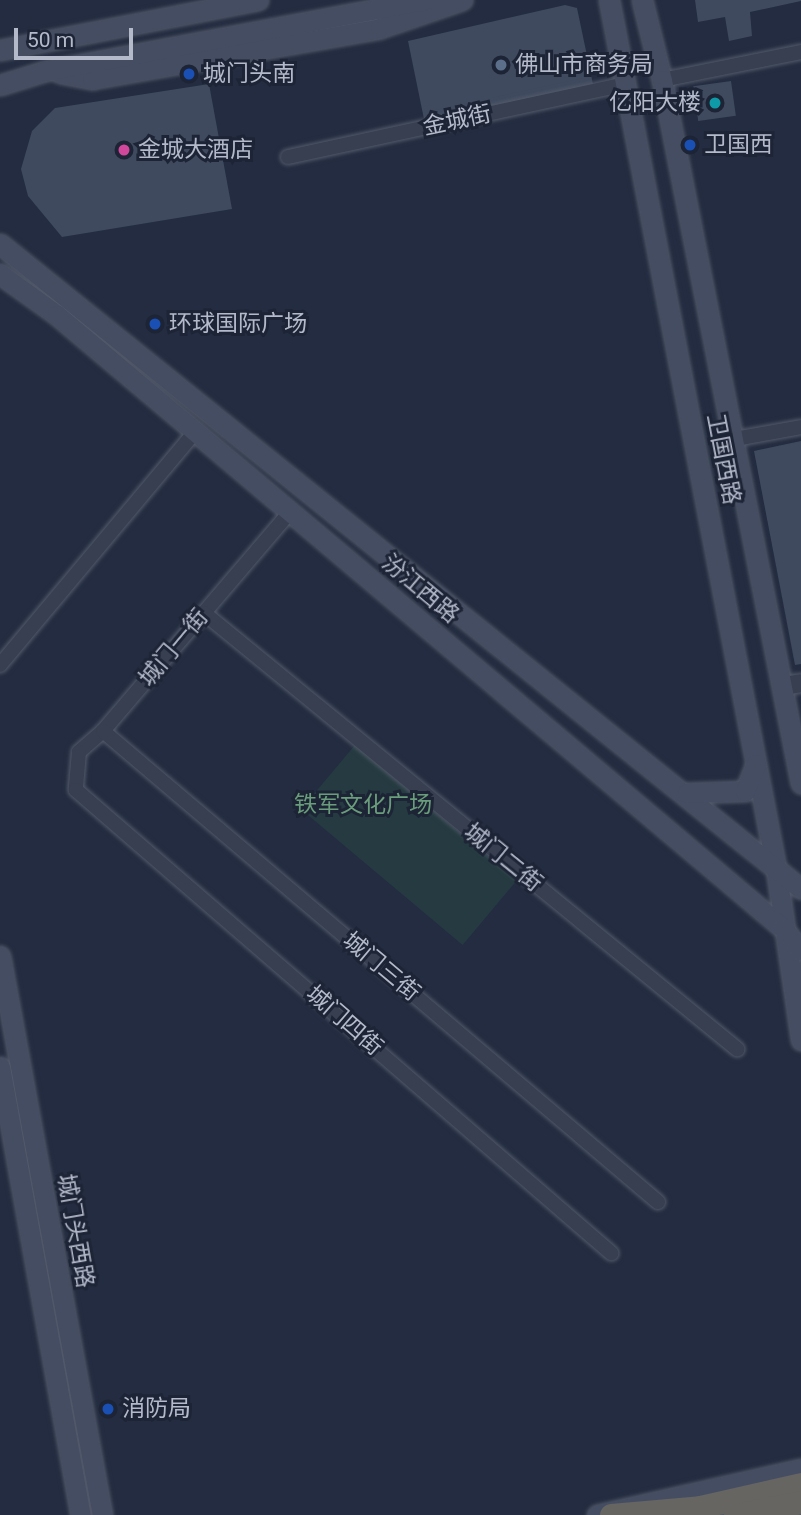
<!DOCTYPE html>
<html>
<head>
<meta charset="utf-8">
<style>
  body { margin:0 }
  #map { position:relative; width:801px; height:1515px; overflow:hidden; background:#232c40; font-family:Roboto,"Noto Sans SC",sans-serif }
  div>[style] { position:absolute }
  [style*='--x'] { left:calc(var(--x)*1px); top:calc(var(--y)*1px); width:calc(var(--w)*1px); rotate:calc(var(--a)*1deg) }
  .green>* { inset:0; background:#253b41; transform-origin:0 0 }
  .building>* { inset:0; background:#3f4a5f; transform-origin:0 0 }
  .roads { filter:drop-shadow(0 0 2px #525a6a) drop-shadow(0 0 2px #525a6a) }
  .minor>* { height:14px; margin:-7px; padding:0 7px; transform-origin:7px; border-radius:7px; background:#383f50 }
  .tertiary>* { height:18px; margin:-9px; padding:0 9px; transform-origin:9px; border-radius:9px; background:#383f50 }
  .secondary>* { height:19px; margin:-9.5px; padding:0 9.5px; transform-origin:9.5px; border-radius:9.5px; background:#454d63 }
  .trunk>* { height:23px; margin:-11.5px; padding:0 11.5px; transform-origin:11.5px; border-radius:11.5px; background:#666562 }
  .dots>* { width:19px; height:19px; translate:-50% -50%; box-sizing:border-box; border:4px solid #1c2435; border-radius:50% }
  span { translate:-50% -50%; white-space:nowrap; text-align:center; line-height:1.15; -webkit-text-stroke:6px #1c2435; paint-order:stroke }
  .poi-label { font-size:23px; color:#b4baca }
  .left { translate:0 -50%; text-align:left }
  .right { translate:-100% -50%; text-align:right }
  .street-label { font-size:23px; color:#b4baca }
  .park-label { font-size:23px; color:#6a9d7b }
  .scale { position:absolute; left:14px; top:28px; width:119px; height:32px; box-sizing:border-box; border:4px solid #b4baca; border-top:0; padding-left:9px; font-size:21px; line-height:24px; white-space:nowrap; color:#b4baca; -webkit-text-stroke:5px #1c2435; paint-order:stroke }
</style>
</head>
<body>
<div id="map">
  <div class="green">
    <i style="left:355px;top:745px;width:211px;height:84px;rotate:40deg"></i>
  </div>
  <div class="building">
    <i style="clip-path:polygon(695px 0,801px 0,801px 1px,750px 12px,752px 36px,729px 41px,725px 17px,698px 22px)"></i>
    <i style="clip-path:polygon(565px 5px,577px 8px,594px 89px,425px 124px,408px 41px)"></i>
    <i style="left:731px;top:81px;width:35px;height:38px;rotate:82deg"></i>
    <i style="clip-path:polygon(209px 84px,232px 209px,62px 237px,28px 196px,21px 169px,32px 131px,55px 108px)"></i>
    <i style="clip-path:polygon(801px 441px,801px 664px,795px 665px,754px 451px)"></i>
  </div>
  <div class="roads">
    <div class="minor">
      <i style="--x:662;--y:80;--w:142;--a:-11.4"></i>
      <i style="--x:288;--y:157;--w:345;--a:-12.2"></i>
      <i style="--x:735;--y:439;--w:67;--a:-10.3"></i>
      <i style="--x:290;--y:512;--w:288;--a:130.5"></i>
      <i style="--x:103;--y:731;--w:32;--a:139"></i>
      <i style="--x:79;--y:752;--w:38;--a:95"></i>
      <i style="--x:76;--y:790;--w:708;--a:40.87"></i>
      <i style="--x:204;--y:613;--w:689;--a:39.28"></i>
      <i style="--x:0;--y:665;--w:304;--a:-50.1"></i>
      <i style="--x:103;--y:731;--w:728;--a:40.32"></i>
    </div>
    <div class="tertiary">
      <i style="--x:783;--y:686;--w:18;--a:-9"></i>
    </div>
    <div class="secondary">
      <i style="--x:609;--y:0;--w:884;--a:79.11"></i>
      <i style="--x:776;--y:868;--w:174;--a:81.7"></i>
      <i style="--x:642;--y:0;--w:82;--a:76"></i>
      <i style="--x:662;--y:80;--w:717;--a:78.82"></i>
      <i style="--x:0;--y:50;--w:263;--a:-11"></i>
      <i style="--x:60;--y:73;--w:33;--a:11"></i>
      <i style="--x:92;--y:79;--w:292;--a:-10"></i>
      <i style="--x:380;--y:28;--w:87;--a:-18.9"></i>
      <i style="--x:0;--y:85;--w:47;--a:-17.3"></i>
      <i style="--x:45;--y:71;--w:387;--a:-10.6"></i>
      <i style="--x:0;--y:244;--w:1028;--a:38.84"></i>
      <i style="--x:0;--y:274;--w:70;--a:35.7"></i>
      <i style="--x:57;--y:315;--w:950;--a:40.18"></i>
      <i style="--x:783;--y:928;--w:28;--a:51"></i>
      <i style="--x:687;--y:793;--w:58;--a:-2"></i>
      <i style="--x:745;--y:791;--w:29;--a:-68"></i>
      <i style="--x:0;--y:956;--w:568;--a:79.66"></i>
      <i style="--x:0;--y:1067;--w:455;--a:79.8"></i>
      <i style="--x:597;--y:1515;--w:209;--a:-12.7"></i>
    </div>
    <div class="trunk">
      <i style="--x:611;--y:1515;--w:89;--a:-5.1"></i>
      <i style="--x:700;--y:1507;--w:104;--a:-12.8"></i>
      <i style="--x:735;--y:1515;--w:67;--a:-11.1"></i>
    </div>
  </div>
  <div class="dots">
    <i style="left:501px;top:65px;background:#5c6f8a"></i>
    <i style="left:189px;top:74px;background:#1a4fb4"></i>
    <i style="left:715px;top:103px;background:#0f9aa8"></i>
    <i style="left:690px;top:145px;background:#1a4fb4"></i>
    <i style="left:124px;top:150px;background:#d1479c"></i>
    <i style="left:155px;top:324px;background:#1a4fb4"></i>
    <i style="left:108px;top:1409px;background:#1a4fb4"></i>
  </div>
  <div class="poi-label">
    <span class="left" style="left:515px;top:65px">佛山市商务局</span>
    <span class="left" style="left:203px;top:74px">城门头南</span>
    <span class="right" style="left:701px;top:103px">亿阳大楼</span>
    <span class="left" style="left:704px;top:145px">卫国西</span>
    <span class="left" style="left:138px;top:150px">金城大酒店</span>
    <span class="left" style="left:169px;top:324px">环球国际广场</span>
    <span class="left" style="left:122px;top:1409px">消防局</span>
  </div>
  <div class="street-label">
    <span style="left:457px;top:121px;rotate:-12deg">金城街</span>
    <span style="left:723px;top:459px;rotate:79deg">卫国西路</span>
    <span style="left:420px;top:589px;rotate:40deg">汾江西路</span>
    <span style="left:174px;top:648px;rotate:-50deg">城门一街</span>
    <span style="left:503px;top:858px;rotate:39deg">城门二街</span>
    <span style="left:381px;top:967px;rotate:40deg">城门三街</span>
    <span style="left:344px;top:1021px;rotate:41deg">城门四街</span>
    <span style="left:75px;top:1231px;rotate:80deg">城门头西路</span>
  </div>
  <div class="park-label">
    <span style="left:363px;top:805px">铁军文化广场</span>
  </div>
  <div class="scale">50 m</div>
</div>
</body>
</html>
